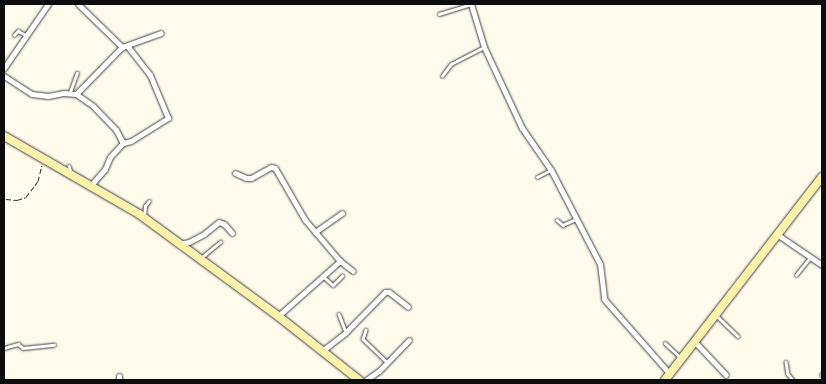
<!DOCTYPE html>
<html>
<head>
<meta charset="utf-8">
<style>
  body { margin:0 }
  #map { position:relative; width:826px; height:384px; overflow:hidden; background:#fefbed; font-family:Lora,serif }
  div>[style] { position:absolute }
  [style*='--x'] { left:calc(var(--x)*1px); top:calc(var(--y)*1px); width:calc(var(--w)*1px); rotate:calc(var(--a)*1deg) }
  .path>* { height:1px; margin-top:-0.5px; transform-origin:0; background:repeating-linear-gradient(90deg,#2f2f2f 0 5px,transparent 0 7.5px) }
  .roads { filter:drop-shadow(0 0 1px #404040) drop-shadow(0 0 1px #404040) }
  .lane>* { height:2.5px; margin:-1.25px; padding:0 1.25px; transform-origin:1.25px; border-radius:1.25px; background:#fff }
  .street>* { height:5px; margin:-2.5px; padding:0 2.5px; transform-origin:2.5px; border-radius:2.5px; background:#fff }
  .secondary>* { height:8px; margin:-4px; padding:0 4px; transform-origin:4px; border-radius:4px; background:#faf1ac }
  span { translate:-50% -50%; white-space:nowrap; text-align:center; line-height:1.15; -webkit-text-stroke:5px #fff; paint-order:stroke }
  .frame { position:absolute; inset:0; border:5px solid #0d0d0d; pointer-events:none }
</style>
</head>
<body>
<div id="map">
  <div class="path">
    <i style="--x:6;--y:199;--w:11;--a:5"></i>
    <i style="--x:17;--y:200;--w:9;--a:-18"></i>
    <i style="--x:26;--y:197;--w:20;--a:-53"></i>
    <i style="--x:38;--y:181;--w:16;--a:-76"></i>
  </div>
  <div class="roads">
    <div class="lane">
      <i style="--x:439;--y:14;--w:34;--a:-17"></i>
      <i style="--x:14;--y:35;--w:6;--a:-45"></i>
      <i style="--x:18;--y:31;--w:9;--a:27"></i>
      <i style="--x:442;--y:76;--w:15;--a:-53"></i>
      <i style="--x:451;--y:64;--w:37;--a:-27"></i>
      <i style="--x:70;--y:92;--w:20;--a:-70"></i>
      <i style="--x:69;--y:166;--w:6;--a:72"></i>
      <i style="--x:537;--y:177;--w:16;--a:-27"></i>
      <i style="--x:144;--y:216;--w:10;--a:-84"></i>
      <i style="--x:145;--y:206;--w:6;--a:-51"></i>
      <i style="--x:557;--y:220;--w:8;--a:40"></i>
      <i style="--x:563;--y:225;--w:14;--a:-25"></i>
      <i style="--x:201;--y:258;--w:25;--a:-40"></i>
      <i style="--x:796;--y:275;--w:22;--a:-51"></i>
      <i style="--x:324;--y:277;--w:12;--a:42"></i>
      <i style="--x:333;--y:285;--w:13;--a:-45"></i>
      <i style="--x:339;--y:314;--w:19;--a:69"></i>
      <i style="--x:717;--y:316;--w:29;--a:44"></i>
      <i style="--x:366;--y:330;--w:9;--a:108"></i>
      <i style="--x:363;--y:339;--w:33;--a:44"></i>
      <i style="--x:665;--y:343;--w:22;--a:43"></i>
      <i style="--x:4;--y:348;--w:15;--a:-16"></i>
      <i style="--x:18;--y:344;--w:6;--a:39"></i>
      <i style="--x:23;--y:348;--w:31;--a:-6"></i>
      <i style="--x:786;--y:362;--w:12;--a:81"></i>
      <i style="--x:788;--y:374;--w:8;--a:50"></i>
      <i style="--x:822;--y:374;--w:1;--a:90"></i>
    </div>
    <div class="street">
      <i style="--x:78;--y:4;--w:62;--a:44.3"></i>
      <i style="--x:471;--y:4;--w:45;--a:73.2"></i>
      <i style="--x:484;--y:47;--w:89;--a:64.9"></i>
      <i style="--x:522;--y:128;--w:51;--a:55.4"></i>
      <i style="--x:551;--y:170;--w:106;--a:62.5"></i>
      <i style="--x:600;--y:264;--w:35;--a:83"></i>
      <i style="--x:604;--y:299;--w:100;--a:48.7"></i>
      <i style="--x:4;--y:68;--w:78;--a:-55.5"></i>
      <i style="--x:4;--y:76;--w:33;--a:33"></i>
      <i style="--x:32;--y:94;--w:16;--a:7"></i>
      <i style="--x:48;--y:96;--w:15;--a:-11"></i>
      <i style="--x:63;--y:93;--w:13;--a:4"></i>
      <i style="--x:76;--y:94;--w:21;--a:35"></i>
      <i style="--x:93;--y:106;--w:33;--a:46"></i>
      <i style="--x:116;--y:130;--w:15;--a:62"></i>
      <i style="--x:123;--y:143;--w:19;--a:133"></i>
      <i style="--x:110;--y:157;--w:13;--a:113"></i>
      <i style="--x:105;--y:169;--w:23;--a:131"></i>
      <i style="--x:76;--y:94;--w:66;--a:-45.6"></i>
      <i style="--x:122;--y:47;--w:41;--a:-19.7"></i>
      <i style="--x:123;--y:143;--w:8;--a:-14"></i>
      <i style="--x:131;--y:141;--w:44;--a:-31.9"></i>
      <i style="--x:168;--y:118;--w:47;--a:-112.7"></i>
      <i style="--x:150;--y:75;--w:37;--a:-128"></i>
      <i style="--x:235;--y:173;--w:12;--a:24"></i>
      <i style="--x:246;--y:178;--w:5;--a:0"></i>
      <i style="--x:251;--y:178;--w:23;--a:-29"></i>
      <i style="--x:271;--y:167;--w:4;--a:14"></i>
      <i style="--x:275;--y:168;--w:60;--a:60"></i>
      <i style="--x:305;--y:220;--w:54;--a:49.5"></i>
      <i style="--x:340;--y:261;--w:83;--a:138.4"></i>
      <i style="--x:315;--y:232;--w:33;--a:-35"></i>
      <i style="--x:778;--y:235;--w:53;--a:34.3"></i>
      <i style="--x:180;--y:244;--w:9;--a:-13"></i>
      <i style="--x:189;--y:242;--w:17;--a:-28"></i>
      <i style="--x:204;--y:234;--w:19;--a:-39"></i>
      <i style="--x:219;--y:222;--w:5;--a:22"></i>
      <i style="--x:224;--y:224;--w:12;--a:48"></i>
      <i style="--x:340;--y:261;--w:16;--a:38"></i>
      <i style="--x:695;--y:342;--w:45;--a:46.8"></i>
      <i style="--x:322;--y:351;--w:31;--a:-38"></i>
      <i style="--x:346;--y:332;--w:56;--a:-45.7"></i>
      <i style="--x:385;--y:292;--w:4;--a:0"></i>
      <i style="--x:389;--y:292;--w:24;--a:38"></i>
      <i style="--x:119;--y:376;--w:4;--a:90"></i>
      <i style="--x:366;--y:380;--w:16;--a:-35"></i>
      <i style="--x:379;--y:371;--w:43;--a:-45.9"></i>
    </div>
    <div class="secondary">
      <i style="--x:4;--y:136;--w:156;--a:30"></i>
      <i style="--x:139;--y:214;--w:172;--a:36.3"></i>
      <i style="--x:278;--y:316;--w:103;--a:38.3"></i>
      <i style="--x:665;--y:380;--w:257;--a:-52.3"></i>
    </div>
  </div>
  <div class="frame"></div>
</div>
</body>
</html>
